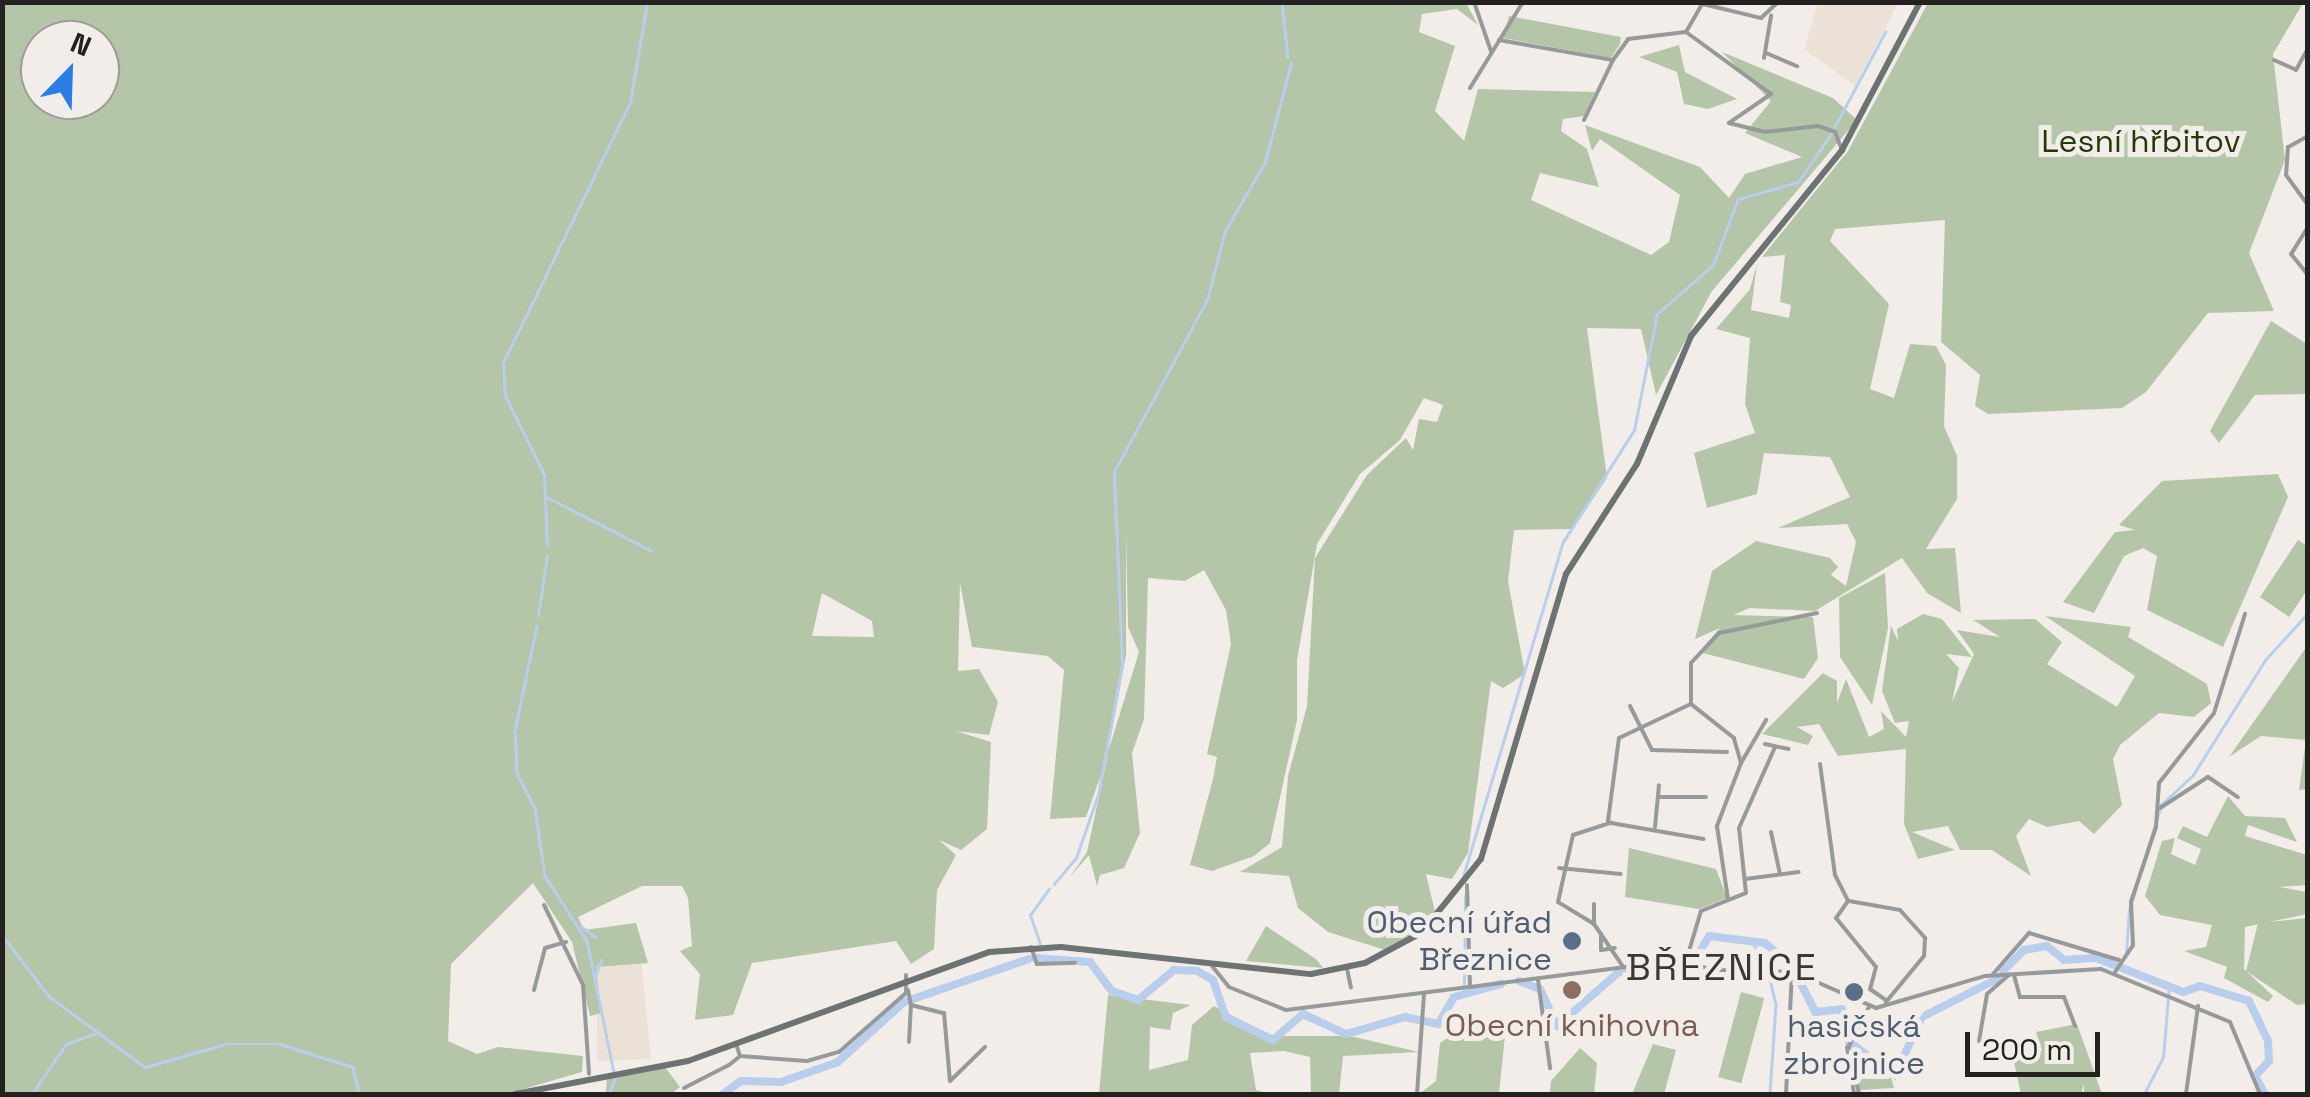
<!DOCTYPE html>
<html>
<head>
<meta charset="utf-8">
<style>
  body { margin:0 }
  #map { position:relative; width:2310px; height:1097px; overflow:hidden; background:#f2ede8; font-family:"Space Grotesk",sans-serif }
  div>[style] { position:absolute }
  [style*='--x'] { left:calc(var(--x)*1px); top:calc(var(--y)*1px); width:calc(var(--w)*1px); rotate:calc(var(--a)*1deg) }
  .built>* { inset:0; background:#ece1d7 }
  .green>* { inset:0; background:#b5c5a8; transform-origin:0 0 }
  .stream>* { height:2.5px; margin:-1.25px; padding:0 1.25px; transform-origin:1.25px; border-radius:1.25px; background:#b9ceed }
  .river>* { height:8px; margin:-4px; padding:0 4px; transform-origin:4px; border-radius:4px; background:#b9ceed }
  .street>* { height:4px; margin:-2px; padding:0 2px; transform-origin:2px; border-radius:2px; background:#979a9a }
  .secondary>* { height:6px; margin:-3px; padding:0 3px; transform-origin:3px; border-radius:3px; background:#6d7272 }
  .dots>* { width:28px; height:28px; translate:-50% -50%; box-sizing:border-box; border:5px solid #f2ede8; border-radius:50% }
  span { translate:-50% -50%; white-space:nowrap; text-align:center; line-height:1.15; -webkit-text-stroke:10px #f2ede8; paint-order:stroke }
  .park-label { font-size:32px; color:#233a08 }
  .service-label { font-size:32px; color:#4e5e75 }
  .right { translate:-100% -50%; text-align:right }
  .education-label { font-size:32px; color:#785e54 }
  .quarter-label { font-size:38px; color:#3b3733; letter-spacing:2.5px }
  .frame { position:absolute; inset:0; border:5px solid #242221; pointer-events:none }
  .north { position:absolute; left:20px; top:20px; width:100px; height:100px; box-sizing:border-box; background:#f2ede8; border:2px solid #a09c98; border-radius:50%; rotate:23deg; font-size:28px; font-weight:700; line-height:40px; text-align:center; color:#242221 }
  .north::after { content:''; display:block; margin:auto; width:35px; height:45px; background:#2b7de8; clip-path:polygon(50% 0,100% 100%,50% 72%,0 100%) }
  .scale { position:absolute; left:1965px; top:1032px; width:135px; height:45px; box-sizing:border-box; border:5px solid #242221; border-top:0; padding-left:12px; font-size:30px; line-height:35px; white-space:nowrap; color:#242221; -webkit-text-stroke:8px #f2ede8; paint-order:stroke }
</style>
</head>
<body>
<div id="map">
  <div class="built">
    <i style="clip-path:polygon(1818px 3px,1898px 3px,1855px 86px,1804px 49px)"></i>
    <i style="clip-path:polygon(641px 962px,651px 1059px,597px 1061px,596px 966px)"></i>
  </div>
  <div class="green">
    <i style="clip-path:polygon(evenodd,2px 3px,1466px 3px,1478px 25px,1457px 9px,1422px 14px,1419px 32px,1455px 46px,1435px 111px,1464px 141px,1478px 89px,1595px 92px,1584px 116px,1563px 119px,1561px 131px,1587px 149px,1599px 187px,1540px 173px,1531px 200px,1651px 255px,1669px 242px,1680px 195px,1600px 139px,1592px 151px,1585px 125px,1700px 167px,1729px 198px,1745px 174px,1802px 157px,1745px 133px,1771px 101px,1722px 52px,1833px 98px,1857px 120px,1712px 291px,1656px 395px,1641px 329px,1587px 328px,1607px 478px,1573px 529px,1514px 530px,1508px 581px,1525px 674px,1503px 688px,1491px 681px,1468px 853px,1452px 879px,1426px 874px,1436px 916px,1404px 941px,1385px 950px,1328px 932px,1298px 908px,1289px 876px,1240px 872px,1282px 847px,1288px 776px,1307px 706px,1315px 558px,1367px 475px,1406px 438px,1413px 450px,1419px 419px,1437px 422px,1443px 405px,1424px 398px,1400px 440px,1360px 474px,1317px 544px,1297px 660px,1297px 720px,1270px 843px,1254px 856px,1212px 871px,1190px 865px,1213px 779px,1217px 757px,1207px 754px,1231px 644px,1226px 610px,1204px 570px,1185px 581px,1148px 578px,1144px 719px,1132px 753px,1140px 833px,1124px 868px,1100px 875px,1097px 886px,1089px 855px,1070px 877px,1087px 852px,1108px 755px,1086px 817px,1050px 819px,1064px 670px,1048px 656px,972px 647px,960px 583px,958px 671px,979px 669px,998px 702px,989px 735px,956px 731px,991px 742px,987px 829px,961px 850px,939px 840px,956px 855px,937px 890px,934px 949px,911px 964px,896px 941px,752px 963px,733px 1015px,695px 1020px,700px 974px,680px 951px,692px 946px,688px 898px,682px 886px,642px 886px,578px 917px,584px 930px,636px 923px,648px 963px,596px 967px,601px 1013px,590px 1016px,572px 942px,533px 883px,451px 964px,448px 1041px,477px 1054px,498px 1047px,583px 1056px,582px 1072px,506px 1094px,3px 1094px,2px 3px,40px 40px,100px 40px,100px 100px,40px 100px,40px 40px,2px 3px,1126px 532px,1128px 627px,1139px 652px,1108px 752px,1126px 655px,1126px 532px,2px 3px,822px 593px,872px 621px,874px 637px,812px 636px,822px 593px)"></i>
    <i style="clip-path:polygon(1928px 3px,2303px 3px,2273px 54px,2285px 160px,2249px 253px,2274px 311px,2208px 313px,2146px 392px,2122px 408px,1988px 414px,1975px 406px,1980px 375px,1941px 342px,1945px 220px,1835px 229px,1830px 241px,1889px 304px,1870px 389px,1894px 398px,1910px 344px,1936px 346px,1946px 365px,1944px 426px,1957px 456px,1957px 499px,1926px 549px,1955px 548px,1961px 613px,1927px 593px,1902px 558px,1815px 611px,1750px 608px,1733px 615px,1813px 617px,1818px 658px,1804px 679px,1699px 652px,1720px 628px,1695px 639px,1712px 571px,1756px 541px,1830px 558px,1838px 567px,1831px 575px,1846px 586px,1856px 542px,1847px 524px,1778px 528px,1850px 497px,1830px 457px,1764px 453px,1757px 494px,1707px 508px,1694px 453px,1755px 433px,1745px 404px,1750px 338px,1716px 329px,1750px 289px,1757px 264px,1751px 310px,1789px 318px,1791px 305px,1780px 302px,1785px 255px,1762px 257px,1848px 151px)"></i>
    <i style="clip-path:polygon(1509px 16px,1621px 37px,1620px 44px,1611px 58px,1503px 38px)"></i>
    <i style="clip-path:polygon(1679px 45px,1685px 72px,1737px 99px,1708px 109px,1684px 104px,1677px 72px,1639px 57px)"></i>
    <i style="clip-path:polygon(2271px 321px,2307px 344px,2307px 394px,2255px 395px,2219px 443px,2210px 431px)"></i>
    <i style="clip-path:polygon(2278px 474px,2288px 497px,2223px 647px,2147px 610px,2157px 556px,2143px 548px,2124px 556px,2094px 613px,2063px 602px,2115px 532px,2135px 530px,2119px 525px,2162px 481px)"></i>
    <i style="clip-path:polygon(2298px 540px,2307px 546px,2307px 590px,2289px 617px,2260px 597px)"></i>
    <i style="clip-path:polygon(1885px 573px,1888px 628px,1872px 705px,1840px 657px,1839px 598px)"></i>
    <i style="clip-path:polygon(1923px 614px,1942px 619px,1972px 657px,1946px 654px,1959px 668px,1952px 702px,1974px 654px,1957px 630px,2000px 637px,1973px 620px,2035px 619px,2062px 642px,2047px 664px,2117px 707px,2135px 676px,2045px 616px,2131px 627px,2128px 637px,2207px 684px,2211px 703px,2194px 717px,2159px 713px,2120px 745px,2113px 759px,2122px 805px,2094px 834px,2079px 821px,2047px 827px,2029px 819px,2016px 836px,2031px 876px,1992px 850px,1960px 850px,1948px 826px,1912px 832px,1955px 850px,1918px 859px,1904px 824px,1906px 749px,1838px 756px,1819px 724px,1797px 727px,1813px 736px,1808px 745px,1762px 734px,1823px 673px,1837px 681px,1837px 703px,1846px 679px,1869px 737px,1884px 729px,1881px 711px,1906px 737px,1909px 721px,1895px 723px,1882px 691px,1891px 626px,1898px 641px,1897px 629px)"></i>
    <i style="clip-path:polygon(2307px 646px,2307px 789px,2299px 790px,2306px 740px,2261px 736px,2229px 757px)"></i>
    <i style="clip-path:polygon(2228px 796px,2245px 816px,2285px 818px,2297px 842px,2248px 825px,2245px 836px,2307px 855px,2307px 885px,2279px 887px,2307px 892px,2307px 914px,2245px 927px,2244px 969px,2273px 996px,2268px 1002px,2224px 978px,2227px 967px,2184px 951px,2206px 947px,2212px 925px,2160px 915px,2145px 896px,2162px 841px,2175px 838px,2171px 854px,2195px 865px,2201px 849px,2177px 838px,2183px 826px,2207px 837px)"></i>
    <i style="clip-path:polygon(1629px 848px,1716px 869px,1727px 898px,1699px 909px,1625px 897px)"></i>
    <i style="clip-path:polygon(2307px 918px,2307px 1004px,2297px 1005px,2246px 971px,2258px 923px)"></i>
    <i style="clip-path:polygon(1266px 926px,1316px 959px,1323px 968px,1246px 961px)"></i>
    <i style="left:1741px;top:992px;width:24px;height:88px;rotate:15deg"></i>
    <i style="clip-path:polygon(1108px 995px,1191px 1005px,1173px 1013px,1170px 1030px,1150px 1027px,1149px 1070px,1188px 1060px,1192px 1025px,1214px 1006px,1269px 1036px,1350px 1036px,1419px 1052px,1343px 1056px,1339px 1094px,1311px 1094px,1310px 1057px,1284px 1051px,1250px 1053px,1256px 1090px,1271px 1094px,1099px 1094px)"></i>
    <i style="clip-path:polygon(2077px 1024px,2102px 1094px,2084px 1094px,2084px 1084px,2081px 1094px,2021px 1094px,2013px 1057px,2042px 1051px,2036px 1032px)"></i>
    <i style="clip-path:polygon(1466px 1025px,1505px 1035px,1499px 1094px,1419px 1094px,1436px 1081px,1440px 1043px)"></i>
    <i style="clip-path:polygon(1855px 1041px,1877px 1065px,1910px 1051px,1895px 1081px,1890px 1073px,1894px 1088px,1860px 1090px,1855px 1075px,1883px 1073px)"></i>
    <i style="clip-path:polygon(1653px 1044px,1676px 1050px,1664px 1094px,1632px 1094px)"></i>
    <i style="clip-path:polygon(1580px 1048px,1597px 1063px,1594px 1094px,1550px 1094px,1551px 1081px)"></i>
    <i style="clip-path:polygon(665px 1067px,680px 1087px,671px 1094px,606px 1094px,607px 1074px)"></i>
  </div>
  <div class="stream">
    <i style="--x:1282;--y:2;--w:56;--a:83.9"></i>
    <i style="--x:1834;--y:128;--w:109;--a:-62"></i>
    <i style="--x:547;--y:497;--w:118;--a:27.2"></i>
    <i style="--x:547;--y:546;--w:71;--a:-92.4"></i>
    <i style="--x:544;--y:475;--w:88;--a:-116.3"></i>
    <i style="--x:505;--y:396;--w:33;--a:-93"></i>
    <i style="--x:503;--y:363;--w:289;--a:-64"></i>
    <i style="--x:630;--y:103;--w:102;--a:-80.4"></i>
    <i style="--x:538;--y:616;--w:61;--a:-81.5"></i>
    <i style="--x:537;--y:626;--w:107;--a:101.8"></i>
    <i style="--x:515;--y:731;--w:42;--a:87.3"></i>
    <i style="--x:517;--y:773;--w:39;--a:63"></i>
    <i style="--x:535;--y:808;--w:69;--a:81.6"></i>
    <i style="--x:545;--y:876;--w:77;--a:57.1"></i>
    <i style="--x:587;--y:941;--w:134;--a:78.4"></i>
    <i style="--x:1462;--y:880;--w:353;--a:-73.4"></i>
    <i style="--x:1563;--y:542;--w:133;--a:-57.6"></i>
    <i style="--x:1634;--y:430;--w:118;--a:-78.8"></i>
    <i style="--x:1657;--y:314;--w:74;--a:-41.2"></i>
    <i style="--x:1713;--y:265;--w:71;--a:-69.3"></i>
    <i style="--x:1738;--y:199;--w:62;--a:-15.8"></i>
    <i style="--x:1798;--y:182;--w:58;--a:-55.5"></i>
    <i style="--x:1054;--y:884;--w:34;--a:-50"></i>
    <i style="--x:1076;--y:858;--w:67;--a:-70.8"></i>
    <i style="--x:1098;--y:795;--w:132;--a:-79.5"></i>
    <i style="--x:1122;--y:665;--w:193;--a:-92.4"></i>
    <i style="--x:1114;--y:472;--w:196;--a:-61.6"></i>
    <i style="--x:1207;--y:300;--w:71;--a:-75.4"></i>
    <i style="--x:1225;--y:231;--w:80;--a:-59.9"></i>
    <i style="--x:1265;--y:162;--w:102;--a:-75.3"></i>
    <i style="--x:581;--y:926;--w:18;--a:38"></i>
    <i style="--x:2;--y:935;--w:78;--a:52.3"></i>
    <i style="--x:50;--y:997;--w:118;--a:36.4"></i>
    <i style="--x:145;--y:1067;--w:83;--a:-16"></i>
    <i style="--x:225;--y:1044;--w:55;--a:0"></i>
    <i style="--x:280;--y:1044;--w:77;--a:17.5"></i>
    <i style="--x:353;--y:1067;--w:28;--a:77"></i>
    <i style="--x:1753;--y:943;--w:30;--a:60"></i>
    <i style="--x:1040;--y:944;--w:31;--a:-109"></i>
    <i style="--x:1030;--y:915;--w:32;--a:-54"></i>
    <i style="--x:2126;--y:953;--w:43;--a:-86"></i>
    <i style="--x:2129;--y:910;--w:110;--a:-73.1"></i>
    <i style="--x:2161;--y:805;--w:44;--a:-43.2"></i>
    <i style="--x:2193;--y:775;--w:136;--a:-57.9"></i>
    <i style="--x:2265;--y:660;--w:64;--a:-47.5"></i>
    <i style="--x:595;--y:976;--w:17;--a:-69"></i>
    <i style="--x:1769;--y:976;--w:30;--a:76"></i>
    <i style="--x:1776;--y:1005;--w:89;--a:93.9"></i>
    <i style="--x:1464;--y:984;--w:88;--a:-89.3"></i>
    <i style="--x:1465;--y:991;--w:3;--a:90"></i>
    <i style="--x:32;--y:1094;--w:60;--a:-55.8"></i>
    <i style="--x:66;--y:1044;--w:32;--a:-20"></i>
    <i style="--x:608;--y:1094;--w:17;--a:-65"></i>
    <i style="--x:2144;--y:1094;--w:42;--a:-62.8"></i>
    <i style="--x:2163;--y:1057;--w:72;--a:-85.2"></i>
  </div>
  <div class="river">
    <i style="--x:1036;--y:958;--w:54;--a:4.2"></i>
    <i style="--x:1090;--y:962;--w:36;--a:53"></i>
    <i style="--x:1112;--y:991;--w:28;--a:19"></i>
    <i style="--x:1138;--y:1000;--w:47;--a:-39.8"></i>
    <i style="--x:1174;--y:970;--w:23;--a:2"></i>
    <i style="--x:1197;--y:971;--w:18;--a:29"></i>
    <i style="--x:1213;--y:980;--w:39;--a:71"></i>
    <i style="--x:1226;--y:1017;--w:52;--a:26.1"></i>
    <i style="--x:1273;--y:1040;--w:40;--a:-41"></i>
    <i style="--x:1303;--y:1014;--w:47;--a:24.9"></i>
    <i style="--x:1346;--y:1034;--w:61;--a:-16.1"></i>
    <i style="--x:1405;--y:1017;--w:34;--a:12"></i>
    <i style="--x:1438;--y:1024;--w:31;--a:-59"></i>
    <i style="--x:1454;--y:997;--w:49;--a:-15.5"></i>
    <i style="--x:2003;--y:971;--w:30;--a:-45"></i>
    <i style="--x:2024;--y:950;--w:23;--a:-10"></i>
    <i style="--x:2047;--y:946;--w:22;--a:39"></i>
    <i style="--x:2064;--y:960;--w:32;--a:-4"></i>
    <i style="--x:2096;--y:958;--w:93;--a:21.3"></i>
    <i style="--x:2183;--y:992;--w:18;--a:-19"></i>
    <i style="--x:2200;--y:986;--w:51;--a:17"></i>
    <i style="--x:2249;--y:1001;--w:44;--a:64.6"></i>
    <i style="--x:2268;--y:1041;--w:20;--a:87"></i>
    <i style="--x:2269;--y:1061;--w:21;--a:133"></i>
    <i style="--x:2255;--y:1076;--w:21;--a:61"></i>
    <i style="--x:1798;--y:978;--w:38;--a:63"></i>
    <i style="--x:1815;--y:1012;--w:27;--a:-6"></i>
    <i style="--x:1842;--y:1009;--w:33;--a:78"></i>
    <i style="--x:1849;--y:1041;--w:45;--a:38.7"></i>
    <i style="--x:1884;--y:1069;--w:20;--a:-27"></i>
    <i style="--x:1902;--y:1060;--w:47;--a:-65.1"></i>
    <i style="--x:1922;--y:1017;--w:89;--a:-26.9"></i>
    <i style="--x:1519;--y:981;--w:22;--a:21"></i>
    <i style="--x:1540;--y:989;--w:41;--a:65.3"></i>
    <i style="--x:1557;--y:1026;--w:82;--a:-41.1"></i>
    <i style="--x:1619;--y:972;--w:71;--a:-4"></i>
    <i style="--x:1690;--y:967;--w:36;--a:-58"></i>
    <i style="--x:1709;--y:936;--w:56;--a:7.1"></i>
    <i style="--x:1765;--y:943;--w:40;--a:41"></i>
    <i style="--x:723;--y:1094;--w:22;--a:-36"></i>
    <i style="--x:741;--y:1081;--w:40;--a:1.4"></i>
    <i style="--x:781;--y:1082;--w:60;--a:-19.3"></i>
    <i style="--x:838;--y:1062;--w:89;--a:-42.3"></i>
    <i style="--x:904;--y:1002;--w:132;--a:-19"></i>
  </div>
  <div class="street">
    <i style="--x:1474;--y:2;--w:52;--a:70.9"></i>
    <i style="--x:1703;--y:4;--w:60;--a:13.6"></i>
    <i style="--x:1761;--y:18;--w:23;--a:-43"></i>
    <i style="--x:1686;--y:32;--w:105;--a:36.1"></i>
    <i style="--x:1771;--y:94;--w:51;--a:145.4"></i>
    <i style="--x:1729;--y:123;--w:36;--a:14"></i>
    <i style="--x:1764;--y:132;--w:54;--a:-6.3"></i>
    <i style="--x:1818;--y:126;--w:18;--a:19"></i>
    <i style="--x:1835;--y:132;--w:17;--a:69"></i>
    <i style="--x:1499;--y:40;--w:116;--a:10"></i>
    <i style="--x:1613;--y:60;--w:26;--a:-54"></i>
    <i style="--x:1628;--y:39;--w:58;--a:-6.9"></i>
    <i style="--x:1686;--y:32;--w:34;--a:-60"></i>
    <i style="--x:1766;--y:53;--w:34;--a:23"></i>
    <i style="--x:1764;--y:58;--w:43;--a:-80.5"></i>
    <i style="--x:2274;--y:60;--w:24;--a:24"></i>
    <i style="--x:2296;--y:70;--w:25;--a:-61"></i>
    <i style="--x:1470;--y:88;--w:101;--a:-58.4"></i>
    <i style="--x:1584;--y:120;--w:64;--a:-64.2"></i>
    <i style="--x:2308;--y:136;--w:23;--a:151"></i>
    <i style="--x:2288;--y:147;--w:28;--a:94"></i>
    <i style="--x:2286;--y:175;--w:37;--a:54"></i>
    <i style="--x:2308;--y:227;--w:32;--a:122"></i>
    <i style="--x:2291;--y:254;--w:27;--a:51"></i>
    <i style="--x:2307;--y:334;--w:1;--a:0"></i>
    <i style="--x:1630;--y:706;--w:49;--a:63.4"></i>
    <i style="--x:1652;--y:750;--w:75;--a:1.5"></i>
    <i style="--x:1765;--y:744;--w:24;--a:12"></i>
    <i style="--x:1741;--y:763;--w:50;--a:-59.8"></i>
    <i style="--x:1820;--y:764;--w:112;--a:82.3"></i>
    <i style="--x:1835;--y:875;--w:29;--a:63"></i>
    <i style="--x:1848;--y:901;--w:21;--a:125"></i>
    <i style="--x:1836;--y:918;--w:63;--a:50.8"></i>
    <i style="--x:1876;--y:967;--w:23;--a:105"></i>
    <i style="--x:1870;--y:989;--w:19;--a:35"></i>
    <i style="--x:1658;--y:797;--w:48;--a:0"></i>
    <i style="--x:2160;--y:808;--w:57;--a:-32.9"></i>
    <i style="--x:2208;--y:777;--w:36;--a:34"></i>
    <i style="--x:1608;--y:821;--w:84;--a:-82.5"></i>
    <i style="--x:1619;--y:738;--w:80;--a:-25.3"></i>
    <i style="--x:1655;--y:827;--w:42;--a:-84.6"></i>
    <i style="--x:1771;--y:832;--w:43;--a:77.9"></i>
    <i style="--x:1559;--y:868;--w:62;--a:5.5"></i>
    <i style="--x:1745;--y:879;--w:54;--a:-7.4"></i>
    <i style="--x:1467;--y:885;--w:102;--a:88.3"></i>
    <i style="--x:1470;--y:987;--w:212;--a:-7.3"></i>
    <i style="--x:1680;--y:960;--w:34;--a:17"></i>
    <i style="--x:1713;--y:970;--w:81;--a:1.4"></i>
    <i style="--x:1794;--y:972;--w:90;--a:23.7"></i>
    <i style="--x:1876;--y:1008;--w:114;--a:-16.4"></i>
    <i style="--x:1985;--y:976;--w:116;--a:-3.5"></i>
    <i style="--x:2101;--y:969;--w:139;--a:22.3"></i>
    <i style="--x:2230;--y:1022;--w:78;--a:67.4"></i>
    <i style="--x:1728;--y:899;--w:74;--a:-98.6"></i>
    <i style="--x:1717;--y:826;--w:67;--a:-69.1"></i>
    <i style="--x:1741;--y:763;--w:26;--a:-106"></i>
    <i style="--x:1734;--y:738;--w:55;--a:-141.7"></i>
    <i style="--x:1691;--y:704;--w:41;--a:-90"></i>
    <i style="--x:1691;--y:663;--w:41;--a:-47"></i>
    <i style="--x:1719;--y:633;--w:100;--a:-11.5"></i>
    <i style="--x:1849;--y:901;--w:52;--a:10"></i>
    <i style="--x:1900;--y:910;--w:38;--a:48"></i>
    <i style="--x:1925;--y:938;--w:18;--a:93"></i>
    <i style="--x:1924;--y:956;--w:60;--a:129.6"></i>
    <i style="--x:1594;--y:904;--w:20;--a:90"></i>
    <i style="--x:1594;--y:924;--w:50;--a:55.7"></i>
    <i style="--x:544;--y:905;--w:89;--a:64"></i>
    <i style="--x:583;--y:985;--w:89;--a:86.1"></i>
    <i style="--x:1594;--y:924;--w:42;--a:-148.6"></i>
    <i style="--x:1558;--y:902;--w:69;--a:-77.4"></i>
    <i style="--x:1573;--y:835;--w:40;--a:-18"></i>
    <i style="--x:1611;--y:823;--w:94;--a:9.8"></i>
    <i style="--x:1601;--y:934;--w:16;--a:90"></i>
    <i style="--x:1601;--y:950;--w:14;--a:-8"></i>
    <i style="--x:1031;--y:947;--w:18;--a:71"></i>
    <i style="--x:1037;--y:964;--w:38;--a:-2"></i>
    <i style="--x:1686;--y:961;--w:52;--a:-73.3"></i>
    <i style="--x:1701;--y:911;--w:48;--a:-21.8"></i>
    <i style="--x:1746;--y:893;--w:65;--a:-96.1"></i>
    <i style="--x:1739;--y:828;--w:89;--a:-66"></i>
    <i style="--x:1212;--y:966;--w:27;--a:51"></i>
    <i style="--x:1229;--y:987;--w:61;--a:22"></i>
    <i style="--x:1286;--y:1010;--w:184;--a:-7.2"></i>
    <i style="--x:1347;--y:969;--w:19;--a:78"></i>
    <i style="--x:2115;--y:972;--w:32;--a:-56"></i>
    <i style="--x:2133;--y:945;--w:43;--a:-92.7"></i>
    <i style="--x:2131;--y:902;--w:79;--a:-71.6"></i>
    <i style="--x:2156;--y:827;--w:44;--a:-86.1"></i>
    <i style="--x:2159;--y:783;--w:89;--a:-51.8"></i>
    <i style="--x:2214;--y:713;--w:104;--a:-72.6"></i>
    <i style="--x:1993;--y:974;--w:55;--a:-48.7"></i>
    <i style="--x:2029;--y:933;--w:94;--a:16.7"></i>
    <i style="--x:2014;--y:975;--w:23;--a:75"></i>
    <i style="--x:2020;--y:997;--w:44;--a:0"></i>
    <i style="--x:2064;--y:997;--w:31;--a:69"></i>
    <i style="--x:1538;--y:980;--w:89;--a:82.2"></i>
    <i style="--x:534;--y:990;--w:43;--a:-75.3"></i>
    <i style="--x:545;--y:948;--w:22;--a:-16"></i>
    <i style="--x:908;--y:990;--w:15;--a:79"></i>
    <i style="--x:911;--y:1005;--w:34;--a:14"></i>
    <i style="--x:944;--y:1013;--w:68;--a:85"></i>
    <i style="--x:950;--y:1081;--w:49;--a:-44.2"></i>
    <i style="--x:1979;--y:1041;--w:48;--a:-80.3"></i>
    <i style="--x:1987;--y:994;--w:29;--a:-41"></i>
    <i style="--x:909;--y:1042;--w:37;--a:-87"></i>
    <i style="--x:1847;--y:1047;--w:48;--a:81.5"></i>
    <i style="--x:740;--y:1056;--w:67;--a:4.3"></i>
    <i style="--x:807;--y:1061;--w:33;--a:-16"></i>
    <i style="--x:839;--y:1052;--w:89;--a:-41.4"></i>
    <i style="--x:906;--y:993;--w:18;--a:-90"></i>
    <i style="--x:684;--y:1088;--w:51;--a:-27.1"></i>
    <i style="--x:729;--y:1065;--w:14;--a:-39"></i>
    <i style="--x:740;--y:1056;--w:13;--a:-108"></i>
    <i style="--x:1417;--y:1094;--w:101;--a:-86"></i>
    <i style="--x:1786;--y:1094;--w:122;--a:-87.2"></i>
    <i style="--x:1859;--y:1094;--w:49;--a:-101.8"></i>
    <i style="--x:1849;--y:1046;--w:44;--a:-62.9"></i>
    <i style="--x:2186;--y:1094;--w:89;--a:-82.2"></i>
  </div>
  <div class="secondary">
    <i style="--x:515;--y:1094;--w:176;--a:-10.8"></i>
    <i style="--x:688;--y:1061;--w:320;--a:-19.9"></i>
    <i style="--x:989;--y:952;--w:72;--a:-4"></i>
    <i style="--x:1061;--y:947;--w:251;--a:6.2"></i>
    <i style="--x:1311;--y:974;--w:55;--a:-11.5"></i>
    <i style="--x:1365;--y:963;--w:64;--a:-28.2"></i>
    <i style="--x:1421;--y:933;--w:95;--a:-51"></i>
    <i style="--x:1481;--y:859;--w:297;--a:-73.4"></i>
    <i style="--x:1566;--y:574;--w:131;--a:-57.2"></i>
    <i style="--x:1637;--y:464;--w:139;--a:-67.1"></i>
    <i style="--x:1691;--y:336;--w:240;--a:-50.9"></i>
    <i style="--x:1842;--y:150;--w:167;--a:-62.2"></i>
  </div>
  <div class="dots">
    <i style="left:1572px;top:941px;background:#5c6f8a"></i>
    <i style="left:1572px;top:990px;background:#8d6e63"></i>
    <i style="left:1854px;top:992px;background:#5c6f8a"></i>
  </div>
  <div class="park-label">
    <span style="left:2141px;top:141px">Lesní hřbitov</span>
  </div>
  <div class="service-label">
    <span class="right" style="left:1552px;top:941px">Obecní úřad<br>Březnice</span>
    <span style="left:1854px;top:1045px">hasičská<br>zbrojnice</span>
  </div>
  <div class="education-label">
    <span style="left:1572px;top:1025px">Obecní knihovna</span>
  </div>
  <div class="quarter-label">
    <span style="left:1722px;top:968px">BŘEZNICE</span>
  </div>
  <div class="frame"></div>
  <div class="north">N</div>
  <div class="scale">200 m</div>
</div>
</body>
</html>
